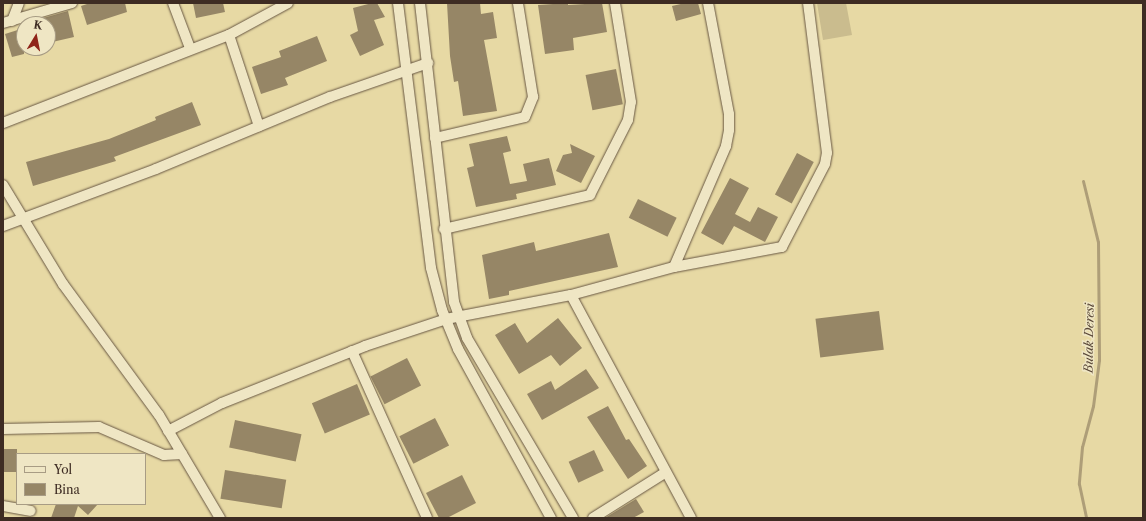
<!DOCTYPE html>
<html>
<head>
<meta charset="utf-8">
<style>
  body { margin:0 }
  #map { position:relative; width:1146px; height:521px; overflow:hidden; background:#e7d9a4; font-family:"Libre Caslon Text",serif }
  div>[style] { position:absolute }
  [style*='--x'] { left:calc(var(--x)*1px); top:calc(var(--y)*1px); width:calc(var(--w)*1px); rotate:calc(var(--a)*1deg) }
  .green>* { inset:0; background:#cabc8e }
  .stream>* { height:3px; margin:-1.5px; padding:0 1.5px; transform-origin:1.5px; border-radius:1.5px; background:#ae9e78 }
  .building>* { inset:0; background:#968666; transform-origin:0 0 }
  .roads { filter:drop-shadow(0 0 1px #685743) drop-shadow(0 0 1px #685743) }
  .minor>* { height:10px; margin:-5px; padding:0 5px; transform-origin:5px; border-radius:5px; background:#efe6c4 }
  span { translate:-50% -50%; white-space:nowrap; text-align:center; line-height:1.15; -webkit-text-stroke:3px #efe6c4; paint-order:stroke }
  .water-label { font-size:12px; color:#5a4838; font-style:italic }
  .frame { position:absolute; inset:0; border:4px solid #3e2c23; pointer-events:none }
  .legend { position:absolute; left:16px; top:453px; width:130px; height:52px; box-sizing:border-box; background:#efe6c4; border:1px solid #a89c84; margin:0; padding:5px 7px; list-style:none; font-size:12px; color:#3e2c23 }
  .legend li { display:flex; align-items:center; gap:8px; height:20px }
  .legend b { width:20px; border:1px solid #a89c84 }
  .north { position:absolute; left:16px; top:16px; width:40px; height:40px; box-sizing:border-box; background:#efe6c4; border:1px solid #a89c84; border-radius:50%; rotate:10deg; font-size:11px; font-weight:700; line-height:16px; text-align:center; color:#3e2c23 }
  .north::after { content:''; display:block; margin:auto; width:14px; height:18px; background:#8f2418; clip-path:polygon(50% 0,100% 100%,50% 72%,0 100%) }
</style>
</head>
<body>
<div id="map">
  <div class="green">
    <i style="clip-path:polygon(817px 3px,846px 3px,852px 35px,823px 40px)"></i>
  </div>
  <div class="stream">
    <i style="--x:1083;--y:181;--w:63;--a:76.2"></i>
    <i style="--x:1098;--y:242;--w:118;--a:89.5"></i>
    <i style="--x:1099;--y:360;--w:46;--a:97.4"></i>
    <i style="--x:1093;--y:406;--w:42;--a:105"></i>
    <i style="--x:1082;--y:447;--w:37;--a:95"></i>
    <i style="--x:1079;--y:484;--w:35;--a:78"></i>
  </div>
  <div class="building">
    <i style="clip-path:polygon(90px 3px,125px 3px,127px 12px,87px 25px,81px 6px)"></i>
    <i style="clip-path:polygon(193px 3px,223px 3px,225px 12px,196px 18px)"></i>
    <i style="clip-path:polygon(372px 3px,377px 3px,385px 17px,374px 20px,384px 45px,360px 56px,350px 35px,358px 31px,353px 8px)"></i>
    <i style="clip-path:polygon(447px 3px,480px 3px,481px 14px,493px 12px,497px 38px,484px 40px,497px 111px,463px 116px,458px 81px,454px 82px,450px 56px)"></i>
    <i style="clip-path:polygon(568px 3px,568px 5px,602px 3px,607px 32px,573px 38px,574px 50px,545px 54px,538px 5px)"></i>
    <i style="clip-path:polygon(685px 3px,698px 3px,701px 14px,676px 21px,672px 6px)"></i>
    <i style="clip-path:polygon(68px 11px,74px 37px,48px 43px,48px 24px,41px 24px,40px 19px)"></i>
    <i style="clip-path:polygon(24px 28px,24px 54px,12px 57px,5px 34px)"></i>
    <i style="clip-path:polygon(317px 36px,327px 61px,285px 78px,288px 85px,261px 94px,252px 67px,281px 57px,279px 51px)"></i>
    <i style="left:616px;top:69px;width:36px;height:31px;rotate:79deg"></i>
    <i style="clip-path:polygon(192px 102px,201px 125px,114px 157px,116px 161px,33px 186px,26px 162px,109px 139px,156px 120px,155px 117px)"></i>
    <i style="clip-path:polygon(507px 136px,511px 151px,503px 153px,510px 184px,527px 181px,523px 164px,549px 158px,556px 185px,516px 194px,517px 199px,476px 207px,467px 168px,474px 166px,469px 144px)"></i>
    <i style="clip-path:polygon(570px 144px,595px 156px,581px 183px,556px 171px,563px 155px,572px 153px)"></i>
    <i style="left:797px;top:153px;width:19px;height:47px;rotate:28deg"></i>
    <i style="clip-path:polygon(730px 178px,749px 188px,735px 214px,750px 222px,758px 207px,778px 217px,765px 242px,734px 226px,723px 245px,701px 233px)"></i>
    <i style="left:638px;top:199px;width:43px;height:21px;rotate:26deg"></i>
    <i style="clip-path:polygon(609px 233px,618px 267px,509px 291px,509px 295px,489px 299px,482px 255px,534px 242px,536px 251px)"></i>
    <i style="left:879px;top:311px;width:39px;height:64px;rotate:83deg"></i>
    <i style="clip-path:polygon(558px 318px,582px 348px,560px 366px,551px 355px,519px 374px,495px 335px,515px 323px,527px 343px)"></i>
    <i style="left:407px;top:358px;width:31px;height:41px;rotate:63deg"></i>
    <i style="clip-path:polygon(586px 369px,599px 388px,542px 420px,527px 394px,551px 381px,555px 390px)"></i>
    <i style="left:357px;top:384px;width:33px;height:49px;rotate:67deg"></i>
    <i style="clip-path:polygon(608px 406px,626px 440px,629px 439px,647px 466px,628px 479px,587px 417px)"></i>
    <i style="left:435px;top:418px;width:31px;height:40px;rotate:63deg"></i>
    <i style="left:235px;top:420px;width:68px;height:28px;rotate:12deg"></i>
    <i style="left:3px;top:449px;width:14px;height:23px"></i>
    <i style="left:594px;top:450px;width:23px;height:28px;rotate:65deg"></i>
    <i style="left:225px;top:470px;width:62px;height:29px;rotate:9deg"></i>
    <i style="clip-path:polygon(462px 475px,476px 503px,447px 518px,439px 518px,426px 493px)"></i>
    <i style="clip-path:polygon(636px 499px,644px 512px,633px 518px,605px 518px)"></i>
    <i style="clip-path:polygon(56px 504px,98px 504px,88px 515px,78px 506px,74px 518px,51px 518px)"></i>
  </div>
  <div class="roads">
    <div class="minor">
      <i style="--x:173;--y:3;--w:48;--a:69.3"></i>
      <i style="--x:398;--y:3;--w:267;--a:82.9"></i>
      <i style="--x:431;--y:268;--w:43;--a:75.3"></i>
      <i style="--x:442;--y:310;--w:42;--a:67.7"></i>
      <i style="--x:458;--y:349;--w:193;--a:61.2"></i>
      <i style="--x:420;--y:3;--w:301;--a:83.5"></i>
      <i style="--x:454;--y:302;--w:38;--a:70"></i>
      <i style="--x:467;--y:338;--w:209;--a:59.5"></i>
      <i style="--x:12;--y:21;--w:19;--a:-69"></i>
      <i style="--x:3;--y:23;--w:72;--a:-16.2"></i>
      <i style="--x:229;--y:35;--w:96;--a:71.8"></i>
      <i style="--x:3;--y:123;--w:243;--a:-21.3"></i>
      <i style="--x:229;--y:35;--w:67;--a:-28.5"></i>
      <i style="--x:435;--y:138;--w:92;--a:-13.1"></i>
      <i style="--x:525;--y:117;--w:22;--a:-68"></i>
      <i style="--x:533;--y:97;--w:95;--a:-99.1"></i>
      <i style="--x:3;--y:185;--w:116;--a:58.8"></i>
      <i style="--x:63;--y:284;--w:162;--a:53.8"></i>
      <i style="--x:159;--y:415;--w:120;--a:59.4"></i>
      <i style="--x:3;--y:226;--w:163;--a:-20.4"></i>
      <i style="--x:156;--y:169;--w:188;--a:-22.5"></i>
      <i style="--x:330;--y:97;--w:104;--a:-19.1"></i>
      <i style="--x:444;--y:229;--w:150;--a:-13.1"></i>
      <i style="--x:590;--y:195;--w:84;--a:-63.1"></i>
      <i style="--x:628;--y:120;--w:18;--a:-81"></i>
      <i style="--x:631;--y:102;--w:100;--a:-99.2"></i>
      <i style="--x:674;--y:267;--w:132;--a:-66.7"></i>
      <i style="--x:726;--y:146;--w:16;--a:-79"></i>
      <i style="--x:729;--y:130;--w:16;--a:-90"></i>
      <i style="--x:729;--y:114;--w:113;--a:-100.7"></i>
      <i style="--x:571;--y:295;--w:253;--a:61.7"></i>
      <i style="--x:352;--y:351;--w:183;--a:65.8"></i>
      <i style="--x:3;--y:429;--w:96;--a:-1.2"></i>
      <i style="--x:99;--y:427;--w:71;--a:23.3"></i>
      <i style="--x:164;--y:455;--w:18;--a:-3"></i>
      <i style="--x:168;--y:431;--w:61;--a:-27.4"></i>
      <i style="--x:222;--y:403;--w:154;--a:-21.7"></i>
      <i style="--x:365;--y:346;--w:85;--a:-18.4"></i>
      <i style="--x:446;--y:319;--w:127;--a:-10.9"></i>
      <i style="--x:571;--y:295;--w:107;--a:-15.2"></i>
      <i style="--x:674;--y:267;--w:110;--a:-10.5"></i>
      <i style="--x:782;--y:247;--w:93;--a:-62.6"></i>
      <i style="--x:825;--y:164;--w:11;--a:-80"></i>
      <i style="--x:827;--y:153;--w:151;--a:-97.2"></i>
      <i style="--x:3;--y:506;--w:28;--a:10"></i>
      <i style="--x:593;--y:518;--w:86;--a:-32.2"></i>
    </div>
  </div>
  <div class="water-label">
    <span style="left:1089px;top:338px;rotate:-89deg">Bulak Deresi</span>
  </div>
  <div class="frame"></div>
  <ul class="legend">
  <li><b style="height:5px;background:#efe6c4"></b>Yol</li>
  <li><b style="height:11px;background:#968666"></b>Bina</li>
  </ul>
  <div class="north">K</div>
</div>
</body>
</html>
